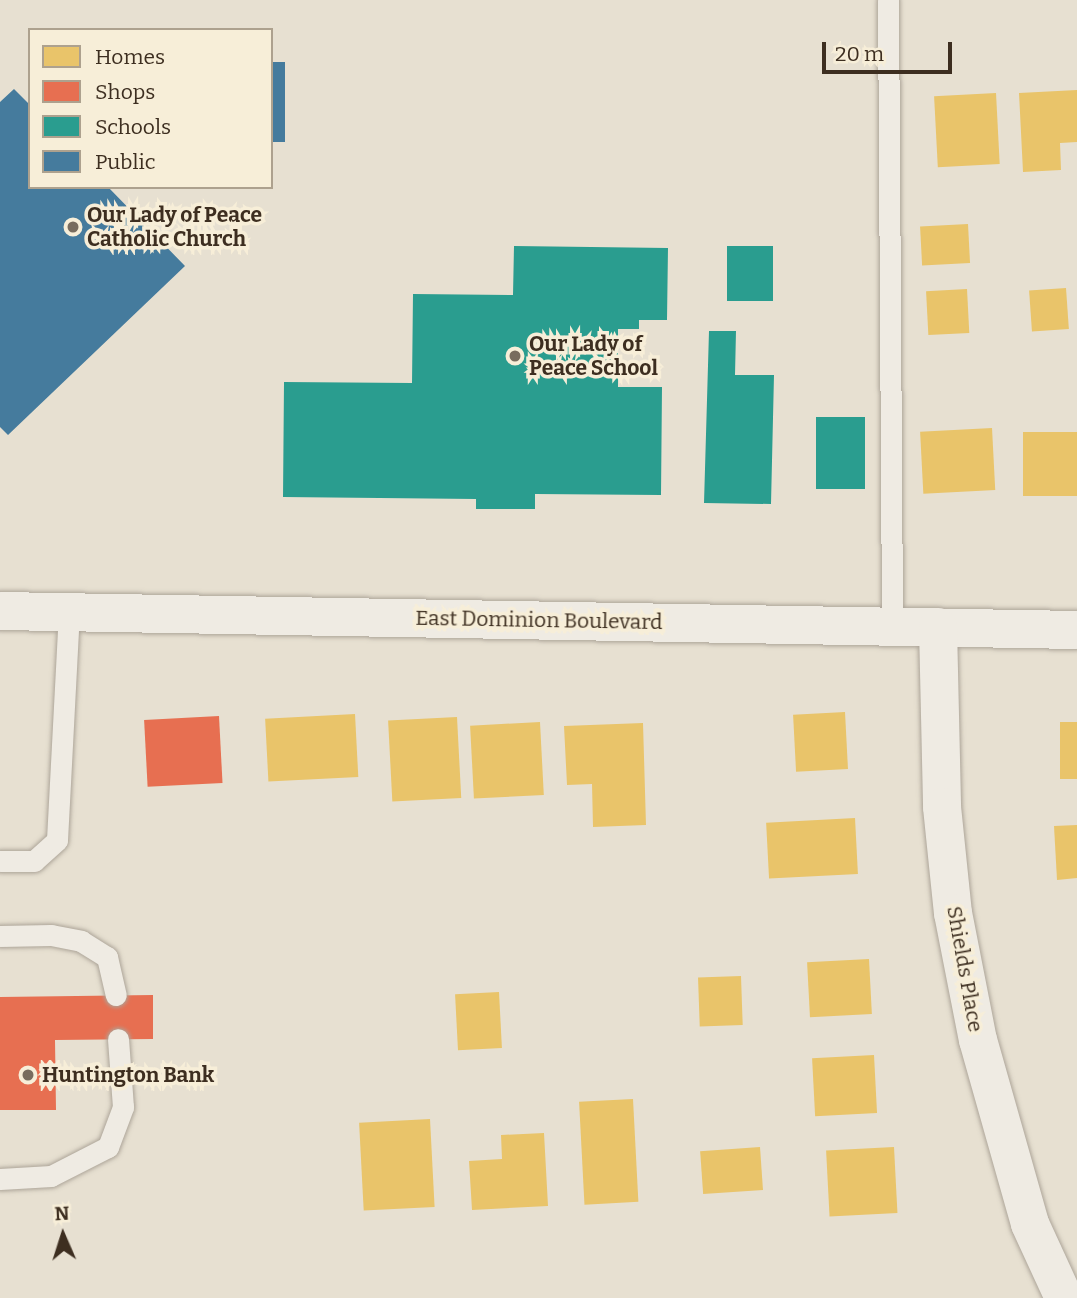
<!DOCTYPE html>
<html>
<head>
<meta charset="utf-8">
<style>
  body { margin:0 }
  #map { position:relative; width:1077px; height:1298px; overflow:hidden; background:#e7e0d1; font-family:Bitter,serif }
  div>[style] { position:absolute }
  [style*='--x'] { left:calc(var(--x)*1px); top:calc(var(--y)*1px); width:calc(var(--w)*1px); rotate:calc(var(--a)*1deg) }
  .homes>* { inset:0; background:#e9c46a; transform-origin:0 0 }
  .shops>* { inset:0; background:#e76f51; transform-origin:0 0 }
  .schools>* { inset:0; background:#2a9d8f; transform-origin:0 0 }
  .public>* { inset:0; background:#457b9d; transform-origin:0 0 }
  .roads { filter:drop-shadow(0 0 2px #ada599) drop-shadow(0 0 2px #ada599) }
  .lane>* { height:21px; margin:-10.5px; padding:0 10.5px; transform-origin:10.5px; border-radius:10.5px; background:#efebe3 }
  .street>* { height:38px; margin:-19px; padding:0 19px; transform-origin:19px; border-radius:19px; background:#efebe3 }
  .dots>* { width:19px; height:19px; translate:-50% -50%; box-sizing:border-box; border:4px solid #f7eed8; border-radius:50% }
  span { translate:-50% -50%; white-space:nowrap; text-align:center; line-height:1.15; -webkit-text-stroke:7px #f7eed8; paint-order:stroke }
  .poi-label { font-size:21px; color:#3d2e20; font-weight:700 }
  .left { translate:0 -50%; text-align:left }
  .street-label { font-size:21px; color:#3d2e20 }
  .legend { position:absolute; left:28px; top:28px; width:245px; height:161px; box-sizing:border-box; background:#f7eed8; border:2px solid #ada18e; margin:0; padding:9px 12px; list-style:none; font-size:21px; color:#3d2e20 }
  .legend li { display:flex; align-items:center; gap:14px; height:35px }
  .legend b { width:35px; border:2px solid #ada18e }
  .north { position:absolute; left:28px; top:1200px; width:70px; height:70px; -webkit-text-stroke:5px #f7eed8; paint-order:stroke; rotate:357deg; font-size:19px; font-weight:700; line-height:28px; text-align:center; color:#3d2e20 }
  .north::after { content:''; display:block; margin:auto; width:24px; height:32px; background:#3d2e20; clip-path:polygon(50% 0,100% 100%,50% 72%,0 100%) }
  .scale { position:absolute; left:822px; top:42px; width:130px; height:32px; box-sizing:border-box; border:4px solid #3d2e20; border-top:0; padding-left:9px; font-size:21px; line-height:24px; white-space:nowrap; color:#3d2e20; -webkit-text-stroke:5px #f7eed8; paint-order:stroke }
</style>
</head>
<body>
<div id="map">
  <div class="homes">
    <i style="clip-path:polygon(1077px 90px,1077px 142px,1060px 143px,1061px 170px,1023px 172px,1019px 93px)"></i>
    <i style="left:996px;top:93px;width:71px;height:62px;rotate:87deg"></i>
    <i style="left:968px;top:224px;width:39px;height:48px;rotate:87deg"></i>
    <i style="left:1066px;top:288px;width:41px;height:37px;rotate:86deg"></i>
    <i style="left:967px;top:289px;width:44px;height:41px;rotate:87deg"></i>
    <i style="left:992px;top:428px;width:62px;height:72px;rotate:87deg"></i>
    <i style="left:1077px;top:432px;width:64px;height:54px;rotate:90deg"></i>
    <i style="left:845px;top:712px;width:57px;height:52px;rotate:87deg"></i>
    <i style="left:355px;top:714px;width:63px;height:90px;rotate:87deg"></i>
    <i style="left:457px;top:717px;width:81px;height:69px;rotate:87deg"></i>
    <i style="left:540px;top:722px;width:73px;height:70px;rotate:87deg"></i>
    <i style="left:1077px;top:722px;width:57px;height:17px;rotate:90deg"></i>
    <i style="clip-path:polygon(643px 723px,646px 825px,593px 827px,592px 784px,567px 785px,564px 726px)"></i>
    <i style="left:855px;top:818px;width:56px;height:89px;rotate:87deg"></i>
    <i style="clip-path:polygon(1077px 825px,1077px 878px,1057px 880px,1054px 826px)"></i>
    <i style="left:869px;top:959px;width:55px;height:62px;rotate:87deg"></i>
    <i style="left:741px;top:976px;width:49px;height:43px;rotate:88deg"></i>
    <i style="left:499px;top:992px;width:56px;height:44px;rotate:87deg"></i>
    <i style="left:874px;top:1055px;width:58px;height:62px;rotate:87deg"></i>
    <i style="left:633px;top:1099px;width:103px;height:54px;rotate:87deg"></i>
    <i style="left:430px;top:1119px;width:88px;height:71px;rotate:87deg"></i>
    <i style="clip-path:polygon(544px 1133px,548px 1206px,472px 1210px,469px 1161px,502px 1159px,501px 1135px)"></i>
    <i style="left:760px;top:1147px;width:43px;height:60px;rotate:86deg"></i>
    <i style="left:894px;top:1147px;width:66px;height:68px;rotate:87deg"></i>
  </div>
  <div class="shops">
    <i style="left:219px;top:716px;width:67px;height:75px;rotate:87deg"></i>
    <i style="clip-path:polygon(153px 995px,153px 1039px,55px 1040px,56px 1110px,0 1110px,0 997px)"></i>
  </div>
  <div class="schools">
    <i style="clip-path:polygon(514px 246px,668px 248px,667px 320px,639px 320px,639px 329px,618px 329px,618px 387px,662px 387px,661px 495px,535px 494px,535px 509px,476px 509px,476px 499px,283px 497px,284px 382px,412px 383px,413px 294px,513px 295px)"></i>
    <i style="left:773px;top:246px;width:55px;height:46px;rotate:90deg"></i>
    <i style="clip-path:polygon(709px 331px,736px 331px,735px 375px,774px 375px,771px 504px,704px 503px)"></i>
    <i style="left:816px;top:417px;width:49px;height:72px"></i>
  </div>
  <div class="public">
    <i style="left:271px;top:62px;width:14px;height:80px"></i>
    <i style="clip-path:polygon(14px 89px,30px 105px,30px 187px,108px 187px,185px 266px,8px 435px,0 427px,0 102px)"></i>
  </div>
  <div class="roads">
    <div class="lane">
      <i style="--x:888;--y:0;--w:626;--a:89.63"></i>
      <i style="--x:0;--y:861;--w:34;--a:0"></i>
      <i style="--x:34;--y:861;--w:31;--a:-42"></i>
      <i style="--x:57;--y:840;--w:228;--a:-87"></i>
      <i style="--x:0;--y:936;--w:51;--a:-1.1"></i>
      <i style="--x:51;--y:935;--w:31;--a:11"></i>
      <i style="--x:81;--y:941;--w:31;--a:32"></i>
      <i style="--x:107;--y:957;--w:39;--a:77"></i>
      <i style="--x:0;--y:1179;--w:51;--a:-3.4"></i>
      <i style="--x:51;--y:1176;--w:64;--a:-27"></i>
      <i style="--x:108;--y:1147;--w:43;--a:-69.4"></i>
      <i style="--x:123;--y:1107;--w:68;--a:-94.2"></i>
    </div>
    <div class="street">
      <i style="--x:0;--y:611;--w:1077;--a:1.01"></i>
      <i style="--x:938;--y:627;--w:180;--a:88.7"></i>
      <i style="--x:942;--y:807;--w:107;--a:84.1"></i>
      <i style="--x:953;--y:913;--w:129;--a:78.9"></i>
      <i style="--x:978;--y:1040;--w:191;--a:74.2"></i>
      <i style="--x:1030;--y:1224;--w:81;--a:65.3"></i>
    </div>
  </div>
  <div class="dots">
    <i style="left:73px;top:227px;background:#786c5e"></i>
    <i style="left:515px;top:356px;background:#786c5e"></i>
    <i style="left:28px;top:1075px;background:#786c5e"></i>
  </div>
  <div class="poi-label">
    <span class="left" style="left:87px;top:227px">Our Lady of Peace<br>Catholic Church</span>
    <span class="left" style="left:529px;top:356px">Our Lady of<br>Peace School</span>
    <span class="left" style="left:42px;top:1075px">Huntington Bank</span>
  </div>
  <div class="street-label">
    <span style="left:539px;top:620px;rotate:1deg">East Dominion Boulevard</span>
    <span style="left:965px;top:969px;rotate:80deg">Shields Place</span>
  </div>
  <ul class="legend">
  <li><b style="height:19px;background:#e9c46a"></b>Homes</li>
  <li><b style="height:19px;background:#e76f51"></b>Shops</li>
  <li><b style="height:19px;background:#2a9d8f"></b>Schools</li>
  <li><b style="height:19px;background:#457b9d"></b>Public</li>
  </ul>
  <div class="north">N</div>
  <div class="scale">20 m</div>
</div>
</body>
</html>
